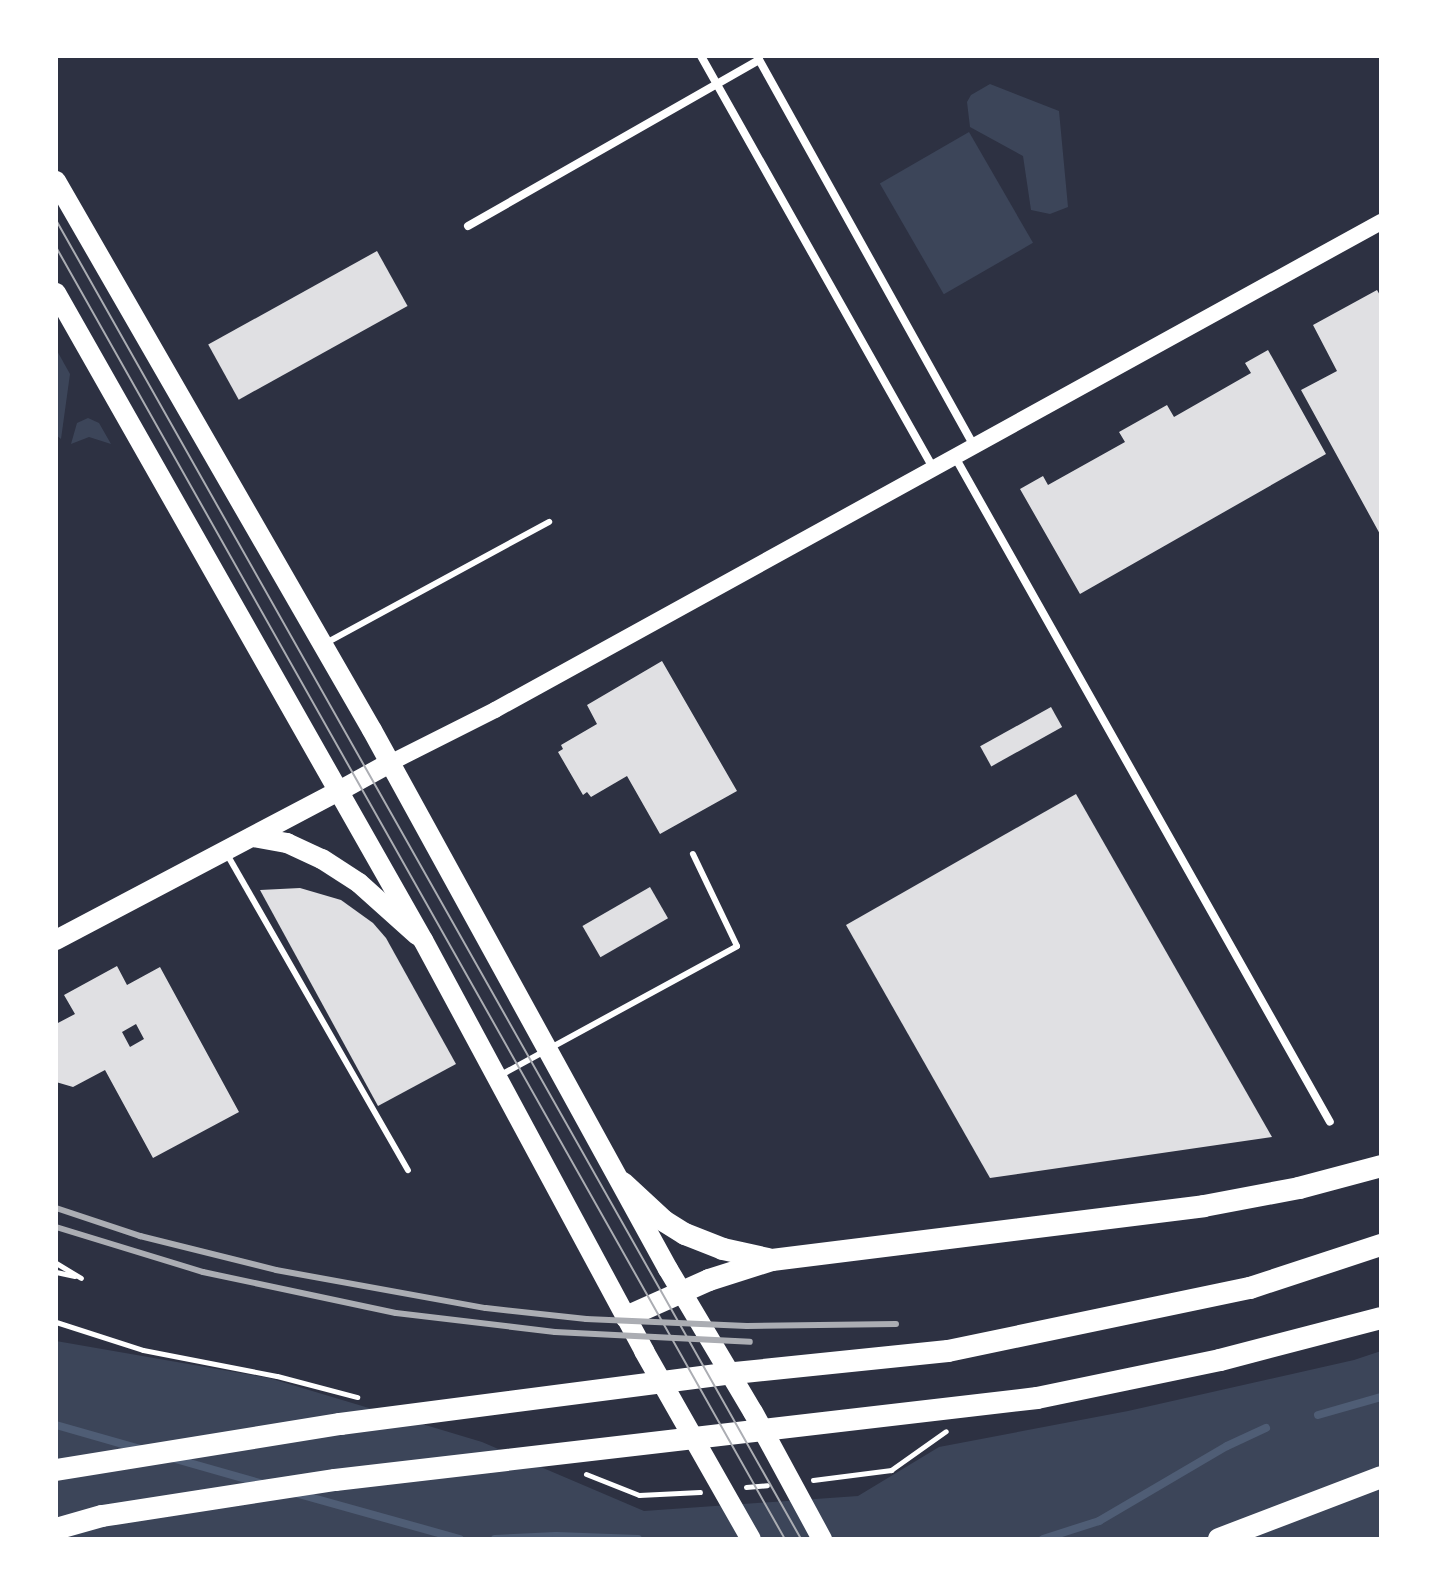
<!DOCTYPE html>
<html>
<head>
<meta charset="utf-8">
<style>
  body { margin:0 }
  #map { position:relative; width:1437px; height:1595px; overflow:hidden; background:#2d3142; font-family:"IBM Plex Sans",sans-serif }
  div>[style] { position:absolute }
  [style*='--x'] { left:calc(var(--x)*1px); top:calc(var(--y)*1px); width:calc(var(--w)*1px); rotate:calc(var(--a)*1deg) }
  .green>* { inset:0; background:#3c4559; transform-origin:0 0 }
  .stream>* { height:8px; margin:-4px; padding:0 4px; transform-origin:4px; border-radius:4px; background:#4f5d75 }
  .building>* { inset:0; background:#e0e0e3; transform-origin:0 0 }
  .path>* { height:5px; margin:-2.5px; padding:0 2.5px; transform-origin:2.5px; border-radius:2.5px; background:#fff }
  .service>* { height:6px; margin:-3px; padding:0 3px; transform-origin:3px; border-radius:3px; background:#fff }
  .minor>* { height:8px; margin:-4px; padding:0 4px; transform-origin:4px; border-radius:4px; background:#fff }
  .secondary>* { height:16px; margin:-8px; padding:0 8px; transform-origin:8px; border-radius:8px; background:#fff }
  .primary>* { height:20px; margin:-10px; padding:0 10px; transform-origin:10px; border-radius:10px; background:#fff }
  .trunk>* { height:20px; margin:-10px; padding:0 10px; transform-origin:10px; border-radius:10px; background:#fff }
  .motorway>* { height:22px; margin:-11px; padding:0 11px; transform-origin:11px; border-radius:11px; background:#fff }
  .tram>* { height:2px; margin:-1px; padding:0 1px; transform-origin:1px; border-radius:1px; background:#abadb3 }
  .rail>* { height:6px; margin:-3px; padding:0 3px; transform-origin:3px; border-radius:3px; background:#abadb3 }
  span { translate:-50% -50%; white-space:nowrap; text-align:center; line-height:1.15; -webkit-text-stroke:6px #fff; paint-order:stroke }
  .frame { position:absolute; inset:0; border:58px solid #fff; pointer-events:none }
</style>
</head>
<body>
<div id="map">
  <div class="green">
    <i style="clip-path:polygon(990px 84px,1059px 111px,1068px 207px,1050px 214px,1031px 210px,1023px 156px,970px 127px,967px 102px,971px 95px)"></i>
    <i style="left:969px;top:132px;width:128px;height:103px;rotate:60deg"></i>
    <i style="clip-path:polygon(56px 349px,70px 374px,61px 439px,56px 435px)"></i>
    <i style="clip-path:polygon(88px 418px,99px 423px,111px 444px,89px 437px,71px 444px,77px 423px)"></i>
    <i style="clip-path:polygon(56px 1341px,269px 1378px,482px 1442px,644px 1511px,858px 1496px,939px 1447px,1128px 1411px,1354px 1360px,1381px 1351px,1381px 1539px,56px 1539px)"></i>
  </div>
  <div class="stream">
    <i style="--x:1318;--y:1415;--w:66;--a:-15.9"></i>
    <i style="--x:56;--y:1425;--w:87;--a:15.9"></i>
    <i style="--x:172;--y:1458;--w:95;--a:15.9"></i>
    <i style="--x:295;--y:1493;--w:171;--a:15.6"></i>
    <i style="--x:495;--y:1539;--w:61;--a:-2.8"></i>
    <i style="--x:556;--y:1536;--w:82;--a:2.1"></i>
    <i style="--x:1043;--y:1539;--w:59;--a:-17.8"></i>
    <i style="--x:1099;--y:1521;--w:148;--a:-30.4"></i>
    <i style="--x:1227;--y:1446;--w:43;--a:-24.8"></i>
  </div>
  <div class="building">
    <i style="left:377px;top:251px;width:63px;height:193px;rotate:61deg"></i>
    <i style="clip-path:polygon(1377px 290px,1381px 297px,1381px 536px,1301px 390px,1337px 371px,1313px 325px)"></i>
    <i style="clip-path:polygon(1268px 350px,1326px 454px,1080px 594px,1020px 489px,1043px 476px,1048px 485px,1125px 442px,1119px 432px,1167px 405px,1174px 417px,1251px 373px,1245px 363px)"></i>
    <i style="clip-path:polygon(662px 661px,737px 791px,660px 834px,627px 776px,591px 797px,587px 792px,583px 795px,558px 752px,563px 749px,561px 745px,597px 724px,587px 705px)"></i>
    <i style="left:1051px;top:707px;width:23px;height:81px;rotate:61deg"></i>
    <i style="clip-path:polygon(1076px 794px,1272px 1137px,990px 1178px,846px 925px)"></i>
    <i style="left:650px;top:887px;width:36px;height:78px;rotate:60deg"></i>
    <i style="clip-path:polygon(300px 888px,341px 900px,373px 923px,386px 938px,456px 1064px,378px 1106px,260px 890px)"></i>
    <i style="clip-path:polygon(evenodd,117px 966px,127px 985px,160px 967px,239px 1112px,153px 1158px,105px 1070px,73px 1087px,56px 1082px,56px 1024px,75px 1014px,64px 995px,117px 966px,136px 1024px,144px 1039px,130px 1047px,122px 1032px,136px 1024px)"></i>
  </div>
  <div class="path">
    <i style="--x:56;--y:1263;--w:29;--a:31"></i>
    <i style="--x:56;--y:1272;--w:19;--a:12"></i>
    <i style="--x:56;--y:1322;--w:91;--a:17.8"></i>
    <i style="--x:143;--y:1350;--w:136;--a:11"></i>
    <i style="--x:277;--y:1376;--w:83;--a:14.7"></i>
    <i style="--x:586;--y:1474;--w:57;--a:21.6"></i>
    <i style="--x:639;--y:1495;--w:61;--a:-2.8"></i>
    <i style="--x:813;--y:1480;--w:79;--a:-7.3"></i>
    <i style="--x:891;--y:1470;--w:67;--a:-35.3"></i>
    <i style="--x:746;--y:1487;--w:21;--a:-5"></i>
  </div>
  <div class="service">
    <i style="--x:326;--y:643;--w:254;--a:-28.5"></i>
    <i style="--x:228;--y:856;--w:362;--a:60.2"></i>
    <i style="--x:499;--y:1076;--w:271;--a:-28.6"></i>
    <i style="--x:737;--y:946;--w:102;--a:-115.6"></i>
  </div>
  <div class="minor">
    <i style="--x:701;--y:56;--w:473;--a:60.6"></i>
    <i style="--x:757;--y:56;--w:446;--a:60.9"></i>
    <i style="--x:468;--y:226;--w:335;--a:-29.7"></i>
    <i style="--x:955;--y:457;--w:763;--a:60.58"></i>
  </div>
  <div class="secondary">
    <i style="--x:390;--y:763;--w:118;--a:-26.8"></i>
    <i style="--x:495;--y:710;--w:1012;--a:-28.85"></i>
  </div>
  <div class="primary">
    <i style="--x:253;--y:837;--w:35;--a:10"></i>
    <i style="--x:287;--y:843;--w:38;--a:25"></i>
    <i style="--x:322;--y:859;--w:44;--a:33"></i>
    <i style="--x:359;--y:883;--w:78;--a:41.9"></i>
    <i style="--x:56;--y:940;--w:320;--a:-27.8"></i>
  </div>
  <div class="trunk">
    <i style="--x:56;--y:181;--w:633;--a:60.08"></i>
    <i style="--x:372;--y:730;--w:615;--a:61.23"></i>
    <i style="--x:668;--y:1269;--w:166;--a:59.3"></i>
    <i style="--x:753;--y:1412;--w:145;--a:61.5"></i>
    <i style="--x:56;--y:293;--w:744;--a:60.44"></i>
    <i style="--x:423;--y:940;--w:467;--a:61.7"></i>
    <i style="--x:644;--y:1351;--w:216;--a:60.4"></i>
    <i style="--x:339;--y:791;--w:58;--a:-28.8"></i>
  </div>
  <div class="motorway">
    <i style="--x:623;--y:1183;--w:56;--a:42.8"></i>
    <i style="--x:664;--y:1221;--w:25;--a:32"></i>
    <i style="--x:685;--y:1234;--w:41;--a:21.5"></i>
    <i style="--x:723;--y:1249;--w:46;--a:12.5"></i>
    <i style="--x:626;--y:1317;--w:91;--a:-24"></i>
    <i style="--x:709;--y:1280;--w:66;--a:-17.6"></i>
    <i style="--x:772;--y:1260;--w:435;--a:-7.1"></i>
    <i style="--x:1204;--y:1206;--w:97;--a:-10.7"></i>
    <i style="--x:1299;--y:1188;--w:85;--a:-15"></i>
    <i style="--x:56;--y:1470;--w:288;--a:-9.2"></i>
    <i style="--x:340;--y:1424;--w:388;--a:-7.4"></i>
    <i style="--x:725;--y:1374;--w:224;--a:-5.9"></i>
    <i style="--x:948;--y:1351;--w:309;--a:-11.8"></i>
    <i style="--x:1250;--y:1288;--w:138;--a:-18.2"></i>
    <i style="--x:56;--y:1529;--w:48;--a:-15.8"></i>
    <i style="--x:102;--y:1516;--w:236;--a:-8.8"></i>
    <i style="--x:335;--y:1480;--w:707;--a:-6.66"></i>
    <i style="--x:1037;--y:1398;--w:187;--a:-11.7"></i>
    <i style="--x:1220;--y:1360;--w:166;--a:-14.6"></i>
    <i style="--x:1219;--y:1539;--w:173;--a:-20.9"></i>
  </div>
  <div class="tram">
    <i style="--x:56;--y:220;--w:1515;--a:60.54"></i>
    <i style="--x:56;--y:247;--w:1483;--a:60.57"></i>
  </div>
  <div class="rail">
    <i style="--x:56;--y:1208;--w:89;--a:18.4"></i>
    <i style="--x:140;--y:1236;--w:140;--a:14"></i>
    <i style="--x:276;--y:1270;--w:213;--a:10.3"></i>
    <i style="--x:486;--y:1308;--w:101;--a:6.3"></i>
    <i style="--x:586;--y:1319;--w:161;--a:2.5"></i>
    <i style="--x:747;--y:1326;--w:149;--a:-0.8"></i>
    <i style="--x:56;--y:1227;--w:154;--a:17"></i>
    <i style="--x:203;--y:1272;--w:197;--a:12"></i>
    <i style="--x:396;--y:1313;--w:160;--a:6.8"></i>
    <i style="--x:555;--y:1332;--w:195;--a:2.9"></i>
  </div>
  <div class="frame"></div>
</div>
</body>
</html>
